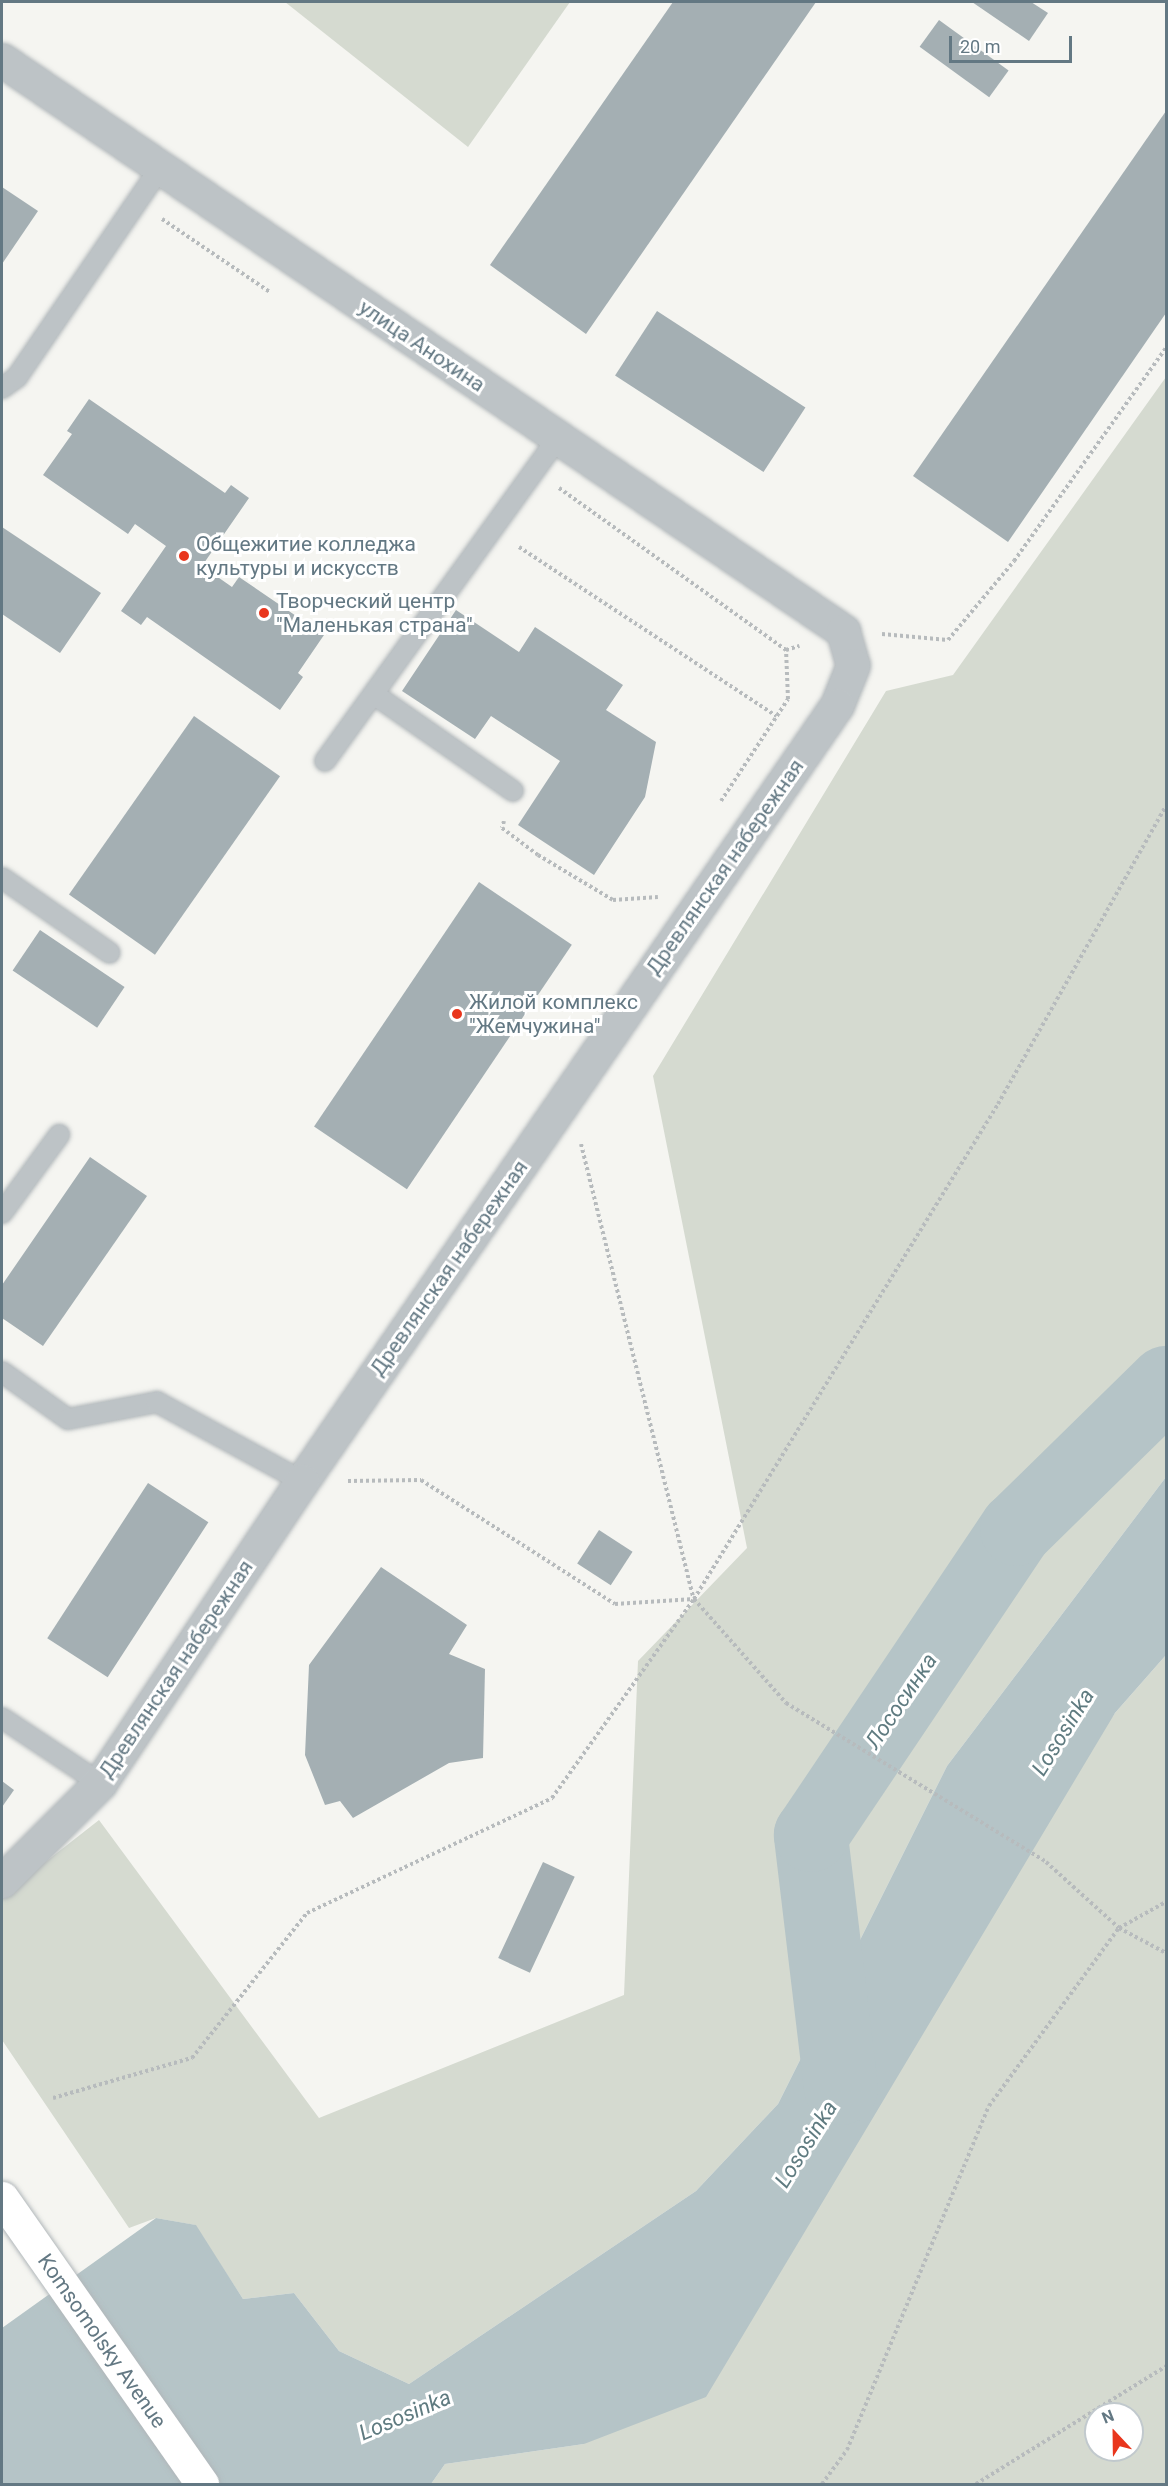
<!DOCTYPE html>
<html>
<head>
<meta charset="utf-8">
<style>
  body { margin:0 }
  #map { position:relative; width:1168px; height:2486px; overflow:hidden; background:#f5f5f1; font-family:Roboto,sans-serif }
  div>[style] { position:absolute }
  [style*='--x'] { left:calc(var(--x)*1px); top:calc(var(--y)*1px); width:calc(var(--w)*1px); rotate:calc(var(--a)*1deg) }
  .green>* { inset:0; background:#d5dad0 }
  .water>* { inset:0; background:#b5c4c7 }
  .river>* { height:74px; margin:-37px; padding:0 37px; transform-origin:37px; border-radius:37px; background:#b5c4c7 }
  .building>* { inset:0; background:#a4afb3; transform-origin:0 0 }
  .path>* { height:4px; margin-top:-2px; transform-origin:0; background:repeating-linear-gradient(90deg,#b7bbbd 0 3px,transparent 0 6px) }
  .roads { filter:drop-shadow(0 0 2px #b1b7ba) drop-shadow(0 0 2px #b1b7ba) }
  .service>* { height:20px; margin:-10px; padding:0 10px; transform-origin:10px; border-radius:10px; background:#bdc3c6 }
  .minor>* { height:33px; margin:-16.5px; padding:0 16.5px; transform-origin:16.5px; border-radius:16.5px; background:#bdc3c6 }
  .primary>* { height:33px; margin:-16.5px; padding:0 16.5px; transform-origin:16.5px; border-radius:16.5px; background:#fff }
  .dots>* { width:16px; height:16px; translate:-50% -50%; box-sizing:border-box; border:3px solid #fff; border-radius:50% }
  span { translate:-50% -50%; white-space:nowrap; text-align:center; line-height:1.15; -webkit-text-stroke:6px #fff; paint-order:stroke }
  .street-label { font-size:21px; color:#637883 }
  .poi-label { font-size:21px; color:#637883 }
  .left { translate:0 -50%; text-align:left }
  .water-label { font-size:22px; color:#5f7b80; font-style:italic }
  .frame { position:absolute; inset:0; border:3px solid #637883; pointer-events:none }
  .north { position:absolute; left:1084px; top:2402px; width:60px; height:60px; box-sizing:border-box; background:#fff; border:2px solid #c1c9cd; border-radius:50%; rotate:338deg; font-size:16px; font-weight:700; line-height:24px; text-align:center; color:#637883 }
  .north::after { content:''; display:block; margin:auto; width:21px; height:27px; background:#e9361d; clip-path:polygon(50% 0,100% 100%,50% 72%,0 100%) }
  .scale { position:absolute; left:949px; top:36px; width:123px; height:27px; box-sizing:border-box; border:3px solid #637883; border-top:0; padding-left:8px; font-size:18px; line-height:21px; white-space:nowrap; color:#637883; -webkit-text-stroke:4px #fff; paint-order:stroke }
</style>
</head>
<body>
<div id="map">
  <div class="green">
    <i style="clip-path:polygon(285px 2px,570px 2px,468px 147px)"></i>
    <i style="clip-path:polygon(1166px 377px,1166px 1477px,947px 1766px,778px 2104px,696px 2191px,409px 2384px,339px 2351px,294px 2293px,243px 2299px,195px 2225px,156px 2218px,129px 2228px,2px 2040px,2px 1896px,99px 1820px,319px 2118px,624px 1995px,638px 1661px,747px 1548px,653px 1076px,886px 691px,953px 675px)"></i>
    <i style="clip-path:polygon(evenodd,1166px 1655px,1166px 2484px,431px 2484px,445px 2464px,584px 2444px,1115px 1713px,1166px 1655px,1096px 2414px,1132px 2414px,1132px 2450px,1096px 2450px,1096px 2414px)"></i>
  </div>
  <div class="water">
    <i style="clip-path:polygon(1166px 1477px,1166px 1655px,1115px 1713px,706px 2397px,584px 2444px,445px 2464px,431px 2484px,2px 2484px,2px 2328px,156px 2218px,196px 2225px,243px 2299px,294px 2293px,339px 2351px,409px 2384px,696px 2191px,778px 2104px,947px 1766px)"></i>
  </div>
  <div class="river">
    <i style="--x:841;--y:2088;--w:255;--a:-96.8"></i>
    <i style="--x:811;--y:1835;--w:369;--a:-56.1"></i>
    <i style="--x:1017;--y:1529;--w:209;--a:-44.4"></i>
  </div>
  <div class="building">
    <i style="clip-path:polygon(673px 2px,816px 2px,586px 334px,490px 265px)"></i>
    <i style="clip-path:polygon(972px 2px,1031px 2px,1048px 13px,1029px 41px)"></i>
    <i style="left:939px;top:20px;width:86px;height:33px;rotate:36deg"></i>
    <i style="clip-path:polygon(1166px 111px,1166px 313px,1008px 542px,913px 476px)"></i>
    <i style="clip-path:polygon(2px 187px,38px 211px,2px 264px)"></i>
    <i style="left:657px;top:311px;width:177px;height:77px;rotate:33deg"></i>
    <i style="clip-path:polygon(89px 399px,225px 493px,231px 485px,249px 498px,202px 566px,232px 587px,239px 577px,324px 635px,298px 673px,303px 677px,280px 710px,147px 617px,141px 625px,121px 611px,166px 546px,135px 524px,128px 534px,43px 475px,72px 434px,67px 431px)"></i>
    <i style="clip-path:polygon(2px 527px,101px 593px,60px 653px,2px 614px)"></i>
    <i style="clip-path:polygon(456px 610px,519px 652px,535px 627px,623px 685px,606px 710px,656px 742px,645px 797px,594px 875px,518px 825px,560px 761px,491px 716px,475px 739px,402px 691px)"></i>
    <i style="left:194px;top:716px;width:105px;height:218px;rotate:35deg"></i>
    <i style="left:479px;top:882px;width:112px;height:295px;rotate:34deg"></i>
    <i style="left:40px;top:930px;width:102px;height:49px;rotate:34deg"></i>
    <i style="clip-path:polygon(90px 1157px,147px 1196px,43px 1346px,2px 1318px,2px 1285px)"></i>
    <i style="left:148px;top:1483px;width:72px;height:185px;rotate:33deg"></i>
    <i style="left:599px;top:1530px;width:40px;height:40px;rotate:33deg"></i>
    <i style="clip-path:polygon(381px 1567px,467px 1625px,449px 1654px,485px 1669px,483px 1758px,449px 1763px,353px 1818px,340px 1801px,325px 1805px,305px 1755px,309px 1665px)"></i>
    <i style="clip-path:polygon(2px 1781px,14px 1790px,2px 1807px)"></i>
    <i style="left:543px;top:1862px;width:35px;height:106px;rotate:25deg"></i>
  </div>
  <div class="path">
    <i style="--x:162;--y:219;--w:130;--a:34.1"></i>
    <i style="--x:559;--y:488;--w:279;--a:35.5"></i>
    <i style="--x:519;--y:547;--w:308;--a:33.3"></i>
    <i style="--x:882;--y:634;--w:66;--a:5.2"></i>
    <i style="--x:948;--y:640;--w:103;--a:-50.1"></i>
    <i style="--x:1014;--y:561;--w:262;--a:-54.5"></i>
    <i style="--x:786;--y:650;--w:14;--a:-17"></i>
    <i style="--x:721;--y:801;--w:122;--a:-56.7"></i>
    <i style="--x:788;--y:699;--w:49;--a:-92.3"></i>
    <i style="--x:504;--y:821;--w:7;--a:106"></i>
    <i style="--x:502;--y:828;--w:45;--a:36.9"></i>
    <i style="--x:538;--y:855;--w:87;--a:31"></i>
    <i style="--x:613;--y:900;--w:45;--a:-3.8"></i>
    <i style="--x:581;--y:1144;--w:469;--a:76.1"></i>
    <i style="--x:348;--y:1481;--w:73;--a:-0.8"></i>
    <i style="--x:421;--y:1480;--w:230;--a:32.6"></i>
    <i style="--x:615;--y:1604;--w:79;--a:-3.6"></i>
    <i style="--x:694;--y:1599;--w:139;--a:48.5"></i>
    <i style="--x:786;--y:1703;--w:305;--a:31.4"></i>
    <i style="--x:1046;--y:1862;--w:98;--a:42.1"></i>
    <i style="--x:1119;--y:1928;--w:53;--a:28"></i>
    <i style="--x:53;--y:2098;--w:145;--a:-16.1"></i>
    <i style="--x:192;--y:2058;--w:185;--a:-51.6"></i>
    <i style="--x:307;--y:1913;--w:271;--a:-25.1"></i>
    <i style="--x:552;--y:1798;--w:244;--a:-54.5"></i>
    <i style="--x:694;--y:1599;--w:581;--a:-58.44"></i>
    <i style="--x:998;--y:1104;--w:342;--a:-60.6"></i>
    <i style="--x:822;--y:2484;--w:42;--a:-53.7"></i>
    <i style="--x:847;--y:2450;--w:372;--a:-67.6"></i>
    <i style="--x:989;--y:2106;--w:220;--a:-53.9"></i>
    <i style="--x:1119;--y:1928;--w:54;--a:-29"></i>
    <i style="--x:976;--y:2484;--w:224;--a:-31.8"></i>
  </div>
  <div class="roads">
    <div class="service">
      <i style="--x:2;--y:388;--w:19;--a:-36"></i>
      <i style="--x:17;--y:377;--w:253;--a:-55.6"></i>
      <i style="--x:375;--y:695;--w:168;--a:34.8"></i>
      <i style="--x:325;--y:761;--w:398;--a:-54.2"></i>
      <i style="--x:2;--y:878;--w:131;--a:34.8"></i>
      <i style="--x:2;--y:1213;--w:97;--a:-53.8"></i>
      <i style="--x:2;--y:1372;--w:81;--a:35.5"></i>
      <i style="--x:68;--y:1419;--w:91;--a:-10.8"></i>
      <i style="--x:157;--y:1402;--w:165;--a:28.6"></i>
      <i style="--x:2;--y:1718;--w:118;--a:33.6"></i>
    </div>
    <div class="minor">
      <i style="--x:2;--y:60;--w:1017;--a:34.17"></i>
      <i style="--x:843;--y:631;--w:35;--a:74"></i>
      <i style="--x:853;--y:665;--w:43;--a:111.8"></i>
      <i style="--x:837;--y:705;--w:943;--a:124.58"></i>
      <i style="--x:302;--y:1481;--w:363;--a:123.8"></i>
      <i style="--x:100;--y:1783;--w:139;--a:135"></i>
    </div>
    <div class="primary">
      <i style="--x:2;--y:2198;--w:349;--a:55"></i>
    </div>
  </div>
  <div class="dots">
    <i style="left:184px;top:556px;background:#e9361d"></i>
    <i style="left:264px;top:613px;background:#e9361d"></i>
    <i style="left:457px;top:1014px;background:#e9361d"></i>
  </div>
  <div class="street-label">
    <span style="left:422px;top:346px;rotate:34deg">улица Анохина</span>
    <span style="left:725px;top:867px;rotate:-55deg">Древлянская набережная</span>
    <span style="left:449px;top:1268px;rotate:-55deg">Древлянская набережная</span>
    <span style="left:176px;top:1669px;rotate:-56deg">Древлянская набережная</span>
    <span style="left:102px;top:2341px;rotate:55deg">Komsomolsky Avenue</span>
  </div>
  <div class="poi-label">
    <span class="left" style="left:196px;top:556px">Общежитие колледжа<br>культуры и искусств</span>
    <span class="left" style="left:276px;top:613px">Творческий центр<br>"Маленькая страна"</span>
    <span class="left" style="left:469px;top:1014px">Жилой комплекс<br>"Жемчужина"</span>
  </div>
  <div class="water-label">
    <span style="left:901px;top:1701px;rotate:-56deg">Лососинка</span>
    <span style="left:1063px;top:1732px;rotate:-58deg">Lososinka</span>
    <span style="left:806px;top:2144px;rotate:-58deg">Lososinka</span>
    <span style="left:405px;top:2415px;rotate:-23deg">Lososinka</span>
  </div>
  <div class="frame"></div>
  <div class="north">N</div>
  <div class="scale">20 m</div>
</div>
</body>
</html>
